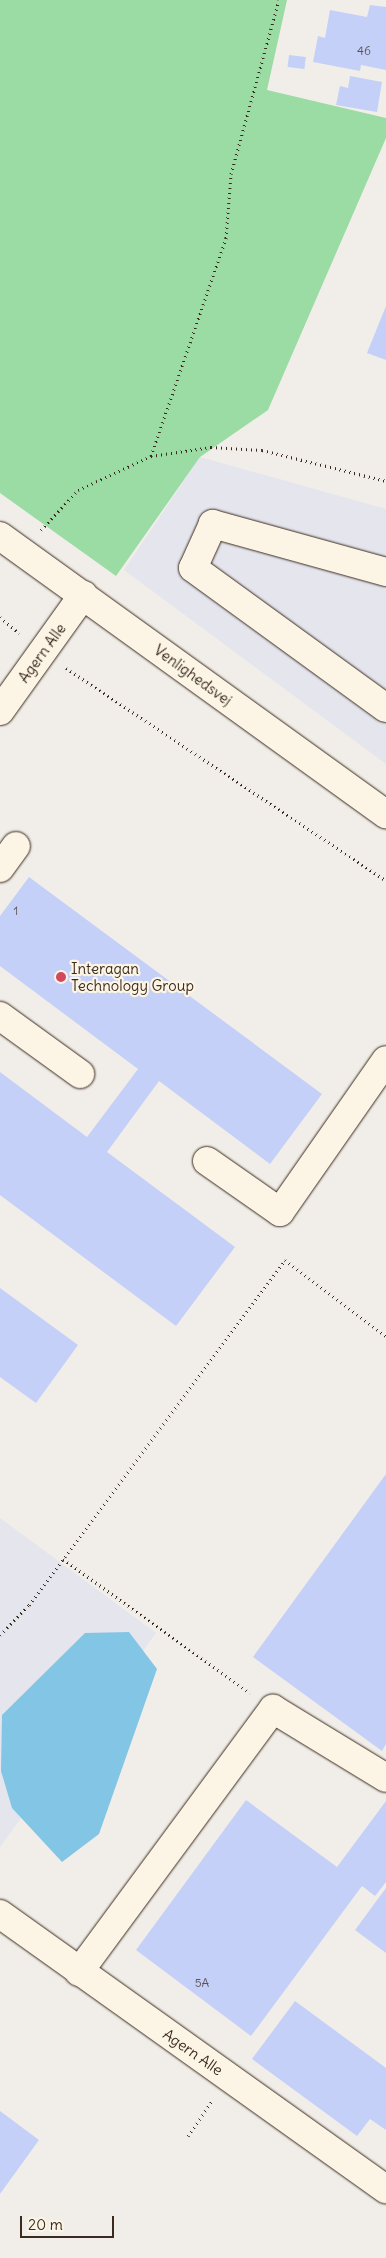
<!DOCTYPE html>
<html>
<head>
<meta charset="utf-8">
<style>
  body { margin:0 }
  #map { position:relative; width:386px; height:2258px; overflow:hidden; background:#f1eee9; font-family:Delius,sans-serif }
  div>[style] { position:absolute }
  [style*='--x'] { left:calc(var(--x)*1px); top:calc(var(--y)*1px); width:calc(var(--w)*1px); rotate:calc(var(--a)*1deg) }
  .built>* { inset:0; background:#e4e5ed }
  .green>* { inset:0; background:#9bdba4 }
  .water>* { inset:0; background:#83c5e4 }
  .building>* { inset:0; background:#c4d0f7; transform-origin:0 0 }
  .path>* { height:3px; margin-top:-1.5px; transform-origin:0; background:repeating-linear-gradient(90deg,#3b2a1e 0 1px,transparent 0 5px) }
  .roads { filter:drop-shadow(0 0 1px #3b2a1e) drop-shadow(0 0 1px #3b2a1e) }
  .minor>* { height:28px; margin:-14px; padding:0 14px; transform-origin:14px; border-radius:14px; background:#fcf5e5 }
  .dots>* { width:14px; height:14px; translate:-50% -50%; box-sizing:border-box; border:2px solid #fcf5e5; border-radius:50% }
  span { translate:-50% -50%; white-space:nowrap; text-align:center; line-height:1.15; -webkit-text-stroke:4.5px #fcf5e5; paint-order:stroke }
  .number-label { font-size:12px; color:#5d5454 }
  .number-label span { -webkit-text-stroke-width:0 }
  .street-label { font-size:15px; color:#3b2a1e }
  .poi-label { font-size:15px; color:#3b2a1e }
  .left { translate:0 -50%; text-align:left }
  .scale { position:absolute; left:20px; top:2216px; width:94px; height:22px; box-sizing:border-box; border:2px solid #3b2a1e; border-top:0; padding-left:6px; font-size:15px; line-height:18px; white-space:nowrap; color:#3b2a1e; -webkit-text-stroke:4px #fcf5e5; paint-order:stroke }
</style>
</head>
<body>
<div id="map">
  <div class="built">
    <i style="clip-path:polygon(200px 457px,386px 509px,386px 764px,124px 570px)"></i>
    <i style="clip-path:polygon(0 1518px,156px 1633px,0 1847px)"></i>
  </div>
  <div class="green">
    <i style="clip-path:polygon(0 0,287px 0,267px 90px,386px 118px,386px 138px,268px 410px,200px 457px,116px 576px,0 493px)"></i>
  </div>
  <div class="water">
    <i style="clip-path:polygon(129px 1632px,157px 1669px,99px 1834px,62px 1862px,12px 1808px,1px 1771px,2px 1715px,85px 1633px)"></i>
  </div>
  <div class="building">
    <i style="clip-path:polygon(370px 5px,386px 7px,386px 70px,361px 65px,360px 71px,313px 62px,318px 36px,325px 38px,330px 10px,367px 17px)"></i>
    <i style="left:289px;top:55px;width:17px;height:12px;rotate:7deg"></i>
    <i style="clip-path:polygon(350px 76px,382px 82px,377px 112px,336px 105px,340px 86px,348px 88px)"></i>
    <i style="clip-path:polygon(386px 306px,386px 360px,367px 353px)"></i>
    <i style="clip-path:polygon(29px 877px,322px 1094px,270px 1164px,159px 1081px,107px 1152px,235px 1247px,176px 1326px,0 1195px,0 1072px,87px 1137px,138px 1069px,0 966px,0 916px)"></i>
    <i style="clip-path:polygon(0 1288px,78px 1345px,36px 1403px,0 1377px)"></i>
    <i style="clip-path:polygon(386px 1474px,386px 1744px,382px 1751px,253px 1657px)"></i>
    <i style="clip-path:polygon(246px 1800px,337px 1867px,386px 1801px,386px 1882px,375px 1896px,362px 1886px,251px 2036px,136px 1950px)"></i>
    <i style="clip-path:polygon(386px 1888px,386px 1953px,355px 1930px)"></i>
    <i style="clip-path:polygon(295px 2001px,386px 2068px,386px 2130px,370px 2119px,357px 2136px,252px 2059px)"></i>
    <i style="clip-path:polygon(0 2111px,39px 2140px,0 2194px)"></i>
  </div>
  <div class="path">
    <i style="--x:151;--y:456;--w:231;--a:-71"></i>
    <i style="--x:226;--y:238;--w:64;--a:-85.5"></i>
    <i style="--x:231;--y:174;--w:180;--a:-74.6"></i>
    <i style="--x:41;--y:530;--w:54;--a:-47.2"></i>
    <i style="--x:78;--y:490;--w:81;--a:-25"></i>
    <i style="--x:151;--y:456;--w:61;--a:-8.5"></i>
    <i style="--x:211;--y:447;--w:51;--a:3.4"></i>
    <i style="--x:262;--y:450;--w:128;--a:14"></i>
    <i style="--x:0;--y:617;--w:25;--a:40"></i>
    <i style="--x:66;--y:668;--w:384;--a:33.6"></i>
    <i style="--x:63;--y:1559;--w:230;--a:35.6"></i>
    <i style="--x:0;--y:1635;--w:42;--a:-46"></i>
    <i style="--x:29;--y:1605;--w:430;--a:-53.4"></i>
    <i style="--x:285;--y:1260;--w:126;--a:37"></i>
    <i style="--x:188;--y:2136;--w:42;--a:-55.6"></i>
  </div>
  <div class="roads">
    <div class="minor">
      <i style="--x:0;--y:536;--w:476;--a:35.8"></i>
      <i style="--x:386;--y:572;--w:180;--a:-164.5"></i>
      <i style="--x:213;--y:524;--w:48;--a:114.4"></i>
      <i style="--x:193;--y:568;--w:238;--a:36"></i>
      <i style="--x:0;--y:711;--w:143;--a:-54.4"></i>
      <i style="--x:0;--y:868;--w:27;--a:-54"></i>
      <i style="--x:0;--y:1016;--w:99;--a:35.9"></i>
      <i style="--x:207;--y:1161;--w:89;--a:34.9"></i>
      <i style="--x:280;--y:1212;--w:185;--a:-55.1"></i>
      <i style="--x:0;--y:1914;--w:474;--a:35.5"></i>
      <i style="--x:79;--y:1972;--w:327;--a:-53.6"></i>
      <i style="--x:273;--y:1709;--w:132;--a:31.4"></i>
    </div>
  </div>
  <div class="dots">
    <i style="left:61px;top:977px;background:#d1495b"></i>
  </div>
  <div class="number-label">
    <span style="left:364px;top:51px">46</span>
    <span style="left:16px;top:911px">1</span>
    <span style="left:202px;top:1983px">5A</span>
  </div>
  <div class="street-label">
    <span style="left:42px;top:653px;rotate:-54deg">Agern Alle</span>
    <span style="left:193px;top:675px;rotate:36deg">Venlighedsvej</span>
    <span style="left:193px;top:2052px;rotate:35deg">Agern Alle</span>
  </div>
  <div class="poi-label">
    <span class="left" style="left:71px;top:977px">Interagan<br>Technology Group</span>
  </div>
  <div class="scale">20 m</div>
</div>
</body>
</html>
